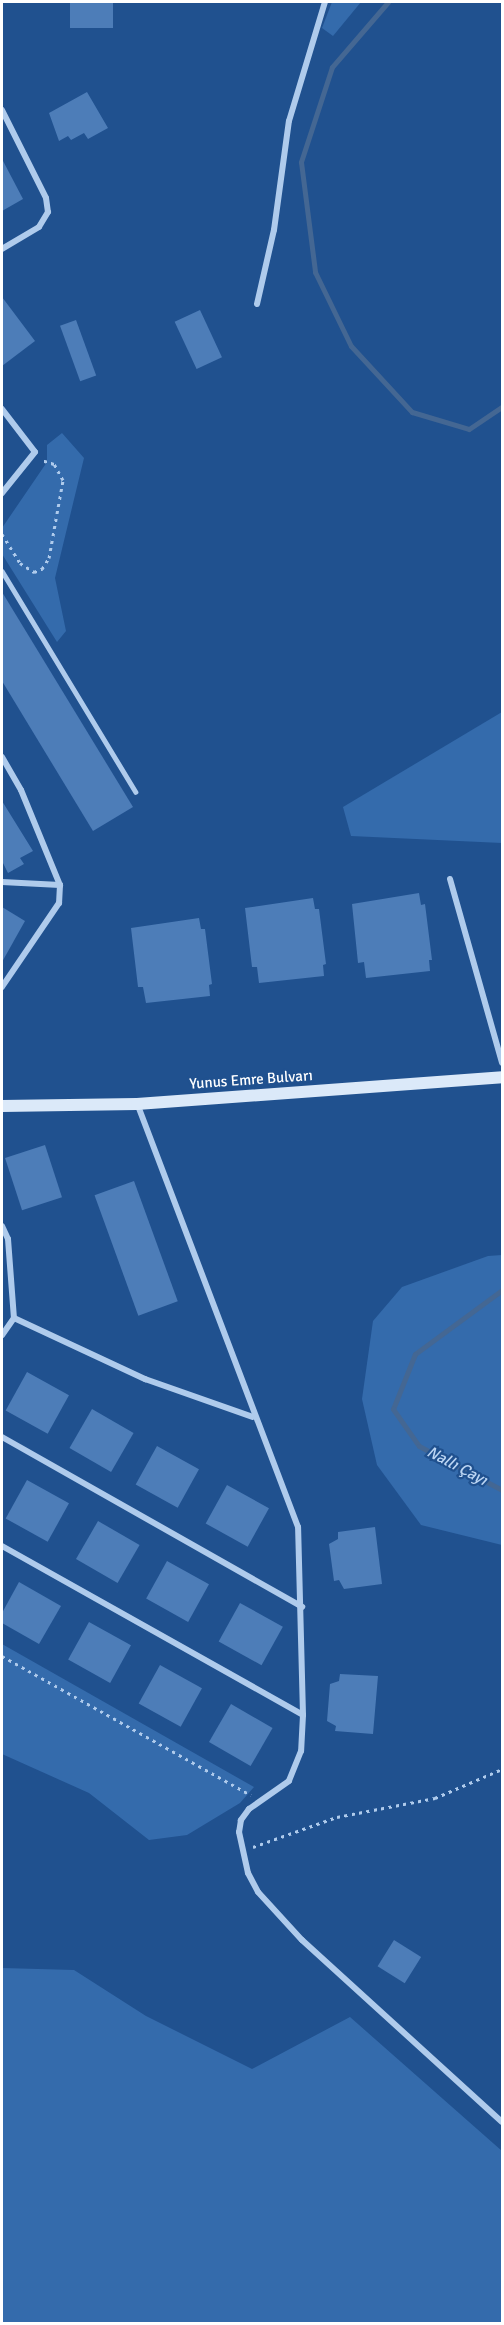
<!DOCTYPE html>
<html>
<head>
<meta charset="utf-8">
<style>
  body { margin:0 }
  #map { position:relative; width:504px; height:2325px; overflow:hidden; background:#20518f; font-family:Signika,sans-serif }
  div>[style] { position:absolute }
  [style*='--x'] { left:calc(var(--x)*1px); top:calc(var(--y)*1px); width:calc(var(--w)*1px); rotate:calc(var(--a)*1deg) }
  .green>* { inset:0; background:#346bac }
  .stream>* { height:5px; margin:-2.5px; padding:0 2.5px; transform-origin:2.5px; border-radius:2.5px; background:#446793 }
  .building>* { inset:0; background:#4d7db8; transform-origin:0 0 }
  .path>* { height:3px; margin-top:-1.5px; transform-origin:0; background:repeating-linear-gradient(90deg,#afcbec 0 3px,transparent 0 7.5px) }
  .lane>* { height:4.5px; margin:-2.25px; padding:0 2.25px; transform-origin:2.25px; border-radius:2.25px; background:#afcbec }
  .street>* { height:6px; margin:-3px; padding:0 3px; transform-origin:3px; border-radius:3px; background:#afcbec }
  .secondary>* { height:12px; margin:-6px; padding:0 6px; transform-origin:6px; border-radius:6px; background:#dbe9f9 }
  span { translate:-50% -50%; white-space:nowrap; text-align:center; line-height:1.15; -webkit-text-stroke:4.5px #20518f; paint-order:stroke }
  .street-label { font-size:15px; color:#fff }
  .water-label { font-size:16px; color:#bbd5f3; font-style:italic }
  .frame { position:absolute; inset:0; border:3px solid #fff; pointer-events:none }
</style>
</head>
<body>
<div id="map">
  <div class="green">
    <i style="clip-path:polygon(332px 2px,361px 2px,333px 36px,322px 28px)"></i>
    <i style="clip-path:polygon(62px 433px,84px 458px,55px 578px,66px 631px,57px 642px,2px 554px,2px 528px,47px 462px,47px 445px)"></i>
    <i style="clip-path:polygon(502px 712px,502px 843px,351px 836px,343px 807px)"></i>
    <i style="clip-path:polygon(502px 1255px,502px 1545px,421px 1525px,377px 1465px,362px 1399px,373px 1321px,402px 1287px,488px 1256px)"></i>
    <i style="clip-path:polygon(2px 1644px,254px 1787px,240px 1803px,187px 1835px,149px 1840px,89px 1793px,2px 1754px)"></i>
    <i style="clip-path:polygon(2px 1968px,74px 1970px,146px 2016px,252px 2069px,350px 2017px,502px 2151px,502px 2323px,2px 2323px)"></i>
  </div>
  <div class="stream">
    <i style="--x:388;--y:2;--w:86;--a:130.7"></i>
    <i style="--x:332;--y:67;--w:100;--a:108.1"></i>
    <i style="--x:301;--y:162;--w:111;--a:82.7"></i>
    <i style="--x:315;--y:272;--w:82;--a:64.1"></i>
    <i style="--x:351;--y:346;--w:90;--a:47.3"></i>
    <i style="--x:412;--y:412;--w:59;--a:16.6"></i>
    <i style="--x:469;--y:429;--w:40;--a:-34"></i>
    <i style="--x:502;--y:1290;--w:108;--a:143.7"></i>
    <i style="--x:415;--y:1354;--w:59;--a:111.8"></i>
    <i style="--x:393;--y:1409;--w:45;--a:54.9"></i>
    <i style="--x:419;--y:1446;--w:94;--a:27.9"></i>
  </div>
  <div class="building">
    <i style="left:70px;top:2px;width:43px;height:26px"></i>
    <i style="clip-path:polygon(87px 92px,108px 128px,88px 139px,84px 133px,71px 140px,68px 136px,59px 141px,49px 113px)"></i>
    <i style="clip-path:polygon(2px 159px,23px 199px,2px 211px)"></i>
    <i style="clip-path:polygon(2px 297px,35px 341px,2px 366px)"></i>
    <i style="left:200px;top:310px;width:52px;height:28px;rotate:65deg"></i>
    <i style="left:76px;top:320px;width:59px;height:17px;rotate:70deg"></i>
    <i style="clip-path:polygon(2px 592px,133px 807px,93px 831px,2px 681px)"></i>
    <i style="clip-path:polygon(2px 801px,33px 851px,20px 858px,24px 864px,8px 873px,2px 861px)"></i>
    <i style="clip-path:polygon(419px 893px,421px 905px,425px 904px,432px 960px,429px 960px,430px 971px,366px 978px,364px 962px,358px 963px,352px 904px)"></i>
    <i style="clip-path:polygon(313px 898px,315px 909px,319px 909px,326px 964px,323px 965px,324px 976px,259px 983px,257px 967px,252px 967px,245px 908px)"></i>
    <i style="clip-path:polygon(2px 907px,25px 921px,2px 962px)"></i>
    <i style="clip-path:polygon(199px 918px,201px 929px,205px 929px,212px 984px,209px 985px,210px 996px,146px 1003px,143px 987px,138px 987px,131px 928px)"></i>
    <i style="left:45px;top:1145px;width:55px;height:42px;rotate:72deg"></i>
    <i style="left:134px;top:1181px;width:128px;height:42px;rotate:70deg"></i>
    <i style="left:27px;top:1372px;width:48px;height:44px;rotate:29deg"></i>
    <i style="left:92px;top:1409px;width:48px;height:45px;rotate:30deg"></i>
    <i style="left:157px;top:1446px;width:48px;height:44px;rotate:29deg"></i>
    <i style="left:27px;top:1480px;width:48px;height:44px;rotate:29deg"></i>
    <i style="left:227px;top:1485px;width:48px;height:44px;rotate:29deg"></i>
    <i style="left:98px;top:1521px;width:48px;height:44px;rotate:30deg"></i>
    <i style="clip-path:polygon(375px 1527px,382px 1584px,344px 1589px,339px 1580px,334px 1581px,329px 1544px,338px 1539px,338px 1532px)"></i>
    <i style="left:167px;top:1561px;width:48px;height:43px;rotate:29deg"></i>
    <i style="clip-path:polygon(19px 1582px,61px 1606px,39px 1644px,2px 1623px,2px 1613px)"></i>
    <i style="left:240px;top:1603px;width:49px;height:44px;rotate:29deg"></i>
    <i style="left:89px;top:1622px;width:48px;height:43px;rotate:29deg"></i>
    <i style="left:160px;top:1665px;width:48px;height:44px;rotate:29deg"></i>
    <i style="clip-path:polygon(340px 1674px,378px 1676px,373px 1734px,335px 1731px,336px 1726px,327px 1721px,330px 1684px,339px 1681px)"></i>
    <i style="left:231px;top:1704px;width:48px;height:44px;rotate:30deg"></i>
    <i style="left:394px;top:1940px;width:32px;height:31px;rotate:32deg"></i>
  </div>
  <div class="path">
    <i style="--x:2;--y:534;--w:34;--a:58"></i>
    <i style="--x:20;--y:563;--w:17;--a:33"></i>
    <i style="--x:34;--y:572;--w:9;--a:-21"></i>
    <i style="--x:42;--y:569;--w:13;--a:-58"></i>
    <i style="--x:49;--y:558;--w:79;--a:-79.8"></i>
    <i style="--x:63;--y:480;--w:18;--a:-119"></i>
    <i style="--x:54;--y:464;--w:13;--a:-162"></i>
    <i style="--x:2;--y:1656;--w:285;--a:29.2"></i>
    <i style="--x:253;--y:1847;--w:89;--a:-19.7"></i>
    <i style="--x:337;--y:1817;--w:100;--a:-11"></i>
    <i style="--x:435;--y:1798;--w:73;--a:-23.4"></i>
  </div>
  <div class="lane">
    <i style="--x:2;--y:571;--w:258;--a:58.8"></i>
  </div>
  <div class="street">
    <i style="--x:2;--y:110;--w:98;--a:63.4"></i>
    <i style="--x:46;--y:198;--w:14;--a:82"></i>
    <i style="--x:48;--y:212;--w:17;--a:121"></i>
    <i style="--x:39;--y:227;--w:43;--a:149.3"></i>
    <i style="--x:257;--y:304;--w:76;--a:-77.1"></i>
    <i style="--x:274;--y:230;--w:110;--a:-82.2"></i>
    <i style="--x:289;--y:121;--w:124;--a:-73.2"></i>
    <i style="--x:2;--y:409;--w:54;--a:52.5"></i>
    <i style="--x:35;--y:452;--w:53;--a:128.8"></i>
    <i style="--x:2;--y:757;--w:38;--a:60"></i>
    <i style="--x:21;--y:790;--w:103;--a:67.7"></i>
    <i style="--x:60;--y:885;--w:18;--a:93"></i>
    <i style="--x:59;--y:903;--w:102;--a:124.2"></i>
    <i style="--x:450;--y:879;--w:191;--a:74.2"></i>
    <i style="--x:2;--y:882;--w:58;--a:3"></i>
    <i style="--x:2;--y:1226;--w:14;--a:65"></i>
    <i style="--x:8;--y:1239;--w:79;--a:85.7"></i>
    <i style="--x:14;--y:1318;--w:21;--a:125"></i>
    <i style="--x:14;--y:1318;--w:145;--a:25"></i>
    <i style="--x:145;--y:1379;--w:114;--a:19.4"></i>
    <i style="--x:2;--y:1437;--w:345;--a:29.5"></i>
    <i style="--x:2;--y:1546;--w:345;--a:29.3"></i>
    <i style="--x:303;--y:1715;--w:188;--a:-91.5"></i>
    <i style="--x:298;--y:1527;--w:453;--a:-110.8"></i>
    <i style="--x:303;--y:1715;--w:36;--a:93"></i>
    <i style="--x:301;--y:1751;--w:32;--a:112"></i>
    <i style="--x:289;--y:1781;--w:49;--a:145"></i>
    <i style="--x:249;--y:1809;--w:14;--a:126"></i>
    <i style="--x:241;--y:1820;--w:12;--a:99"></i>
    <i style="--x:239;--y:1832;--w:42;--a:77.6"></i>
    <i style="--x:248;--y:1873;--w:21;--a:62"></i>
    <i style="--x:258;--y:1892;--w:65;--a:47.5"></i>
    <i style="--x:302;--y:1940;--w:270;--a:42.3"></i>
  </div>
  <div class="secondary">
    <i style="--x:2;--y:1106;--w:135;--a:-0.8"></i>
    <i style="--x:137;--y:1104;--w:366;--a:-4.2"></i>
  </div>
  <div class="street-label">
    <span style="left:251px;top:1080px;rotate:-4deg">Yunus Emre Bulvarı</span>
  </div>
  <div class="water-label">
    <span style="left:457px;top:1466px;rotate:28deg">Nallı Çayı</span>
  </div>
  <div class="frame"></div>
</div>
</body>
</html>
